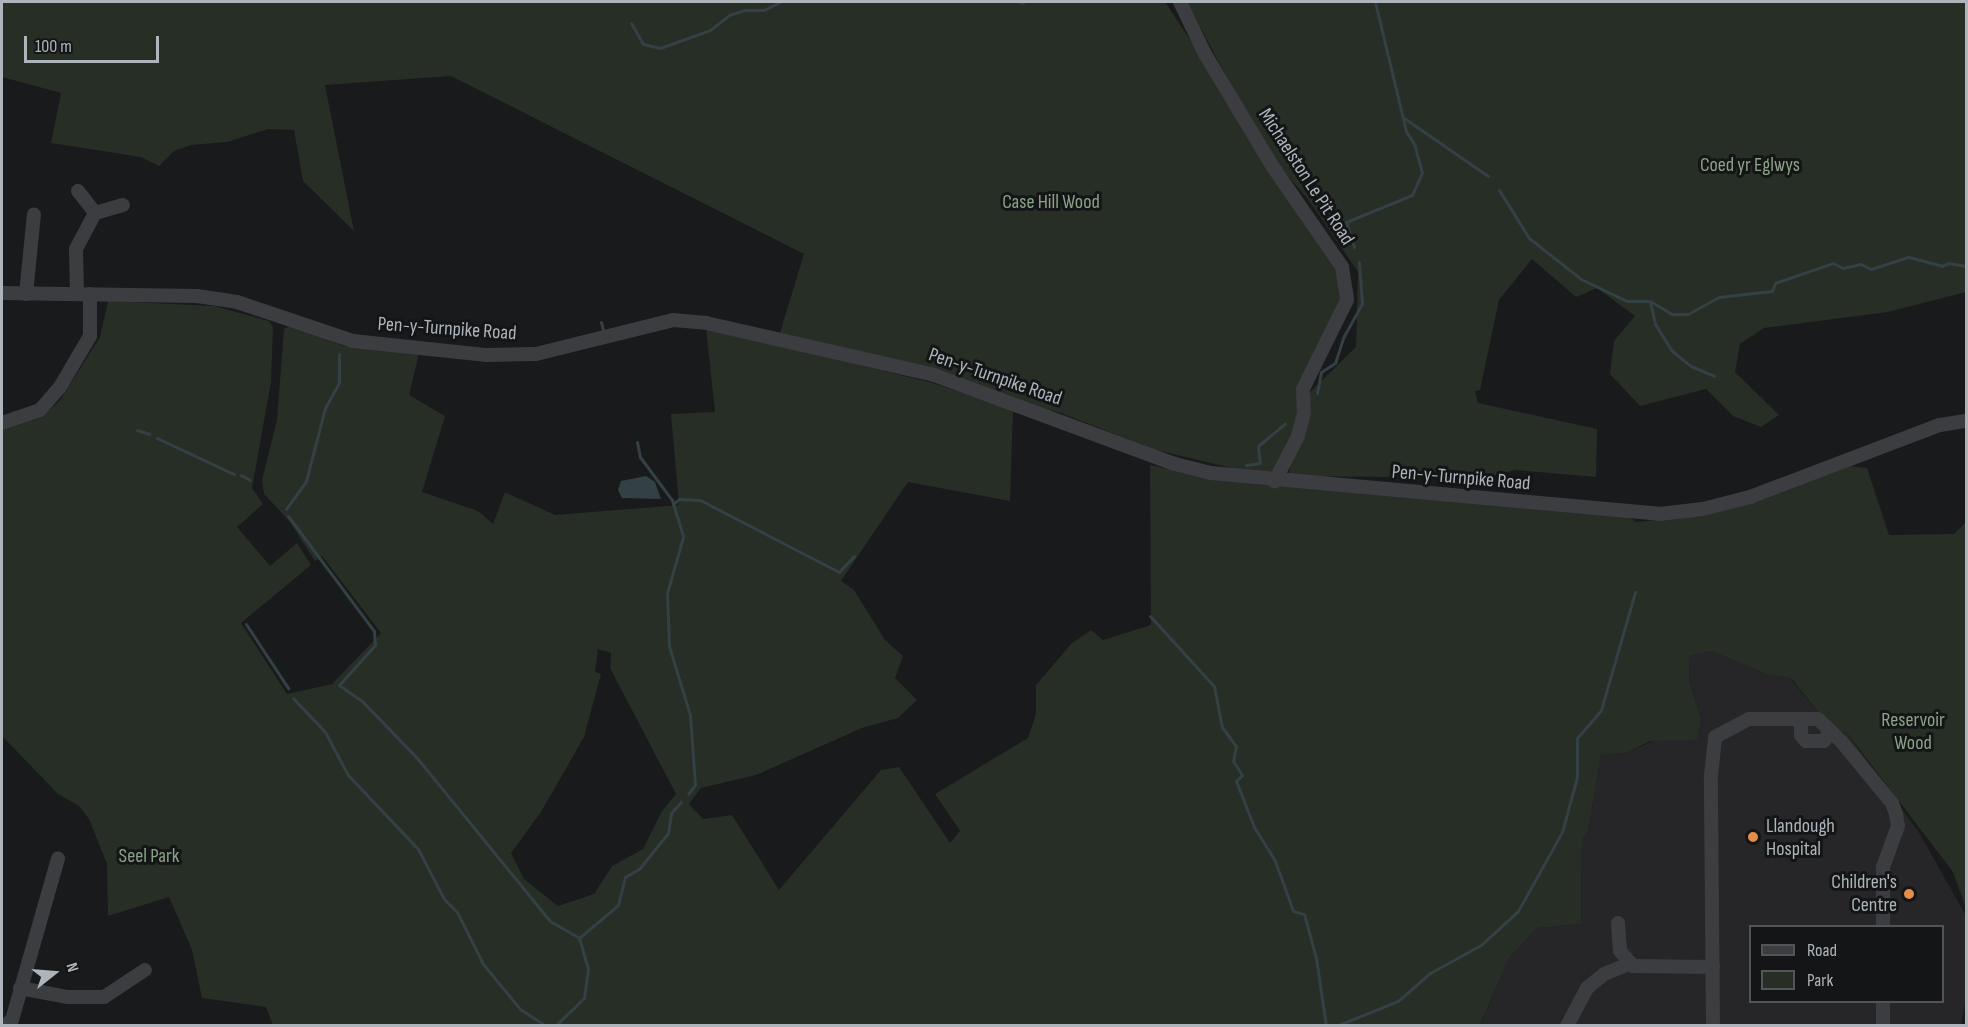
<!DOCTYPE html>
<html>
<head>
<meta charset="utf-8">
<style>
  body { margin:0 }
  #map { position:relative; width:1968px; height:1027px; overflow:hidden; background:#191a1b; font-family:"Sofia Sans Condensed",sans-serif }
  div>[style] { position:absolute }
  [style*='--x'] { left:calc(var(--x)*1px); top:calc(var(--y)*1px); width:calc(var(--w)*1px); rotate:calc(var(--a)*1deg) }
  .built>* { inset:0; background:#262628 }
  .green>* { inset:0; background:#262e26 }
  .water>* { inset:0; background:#334044 }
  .stream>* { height:3px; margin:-1.5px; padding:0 1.5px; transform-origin:1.5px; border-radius:1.5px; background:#334044 }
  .minor>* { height:14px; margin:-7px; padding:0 7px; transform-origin:7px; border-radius:7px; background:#3b3d40 }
  .dots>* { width:16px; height:16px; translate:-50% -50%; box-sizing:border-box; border:3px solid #141516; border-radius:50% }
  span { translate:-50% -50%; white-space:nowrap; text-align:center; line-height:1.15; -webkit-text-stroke:6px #141516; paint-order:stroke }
  .park-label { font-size:20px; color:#8ba386 }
  .street-label { font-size:20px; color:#adb4ba }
  .poi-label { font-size:20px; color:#adb4ba }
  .left { translate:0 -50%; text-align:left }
  .right { translate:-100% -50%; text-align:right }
  .frame { position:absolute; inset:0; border:3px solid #adb4ba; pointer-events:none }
  .legend { position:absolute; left:1749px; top:925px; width:195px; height:78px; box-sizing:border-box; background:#141516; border:2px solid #515558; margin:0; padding:8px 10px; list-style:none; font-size:18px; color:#adb4ba }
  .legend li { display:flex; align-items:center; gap:12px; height:30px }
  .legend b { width:30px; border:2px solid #515558 }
  .north { position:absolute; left:24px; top:943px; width:60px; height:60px; -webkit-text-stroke:4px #141516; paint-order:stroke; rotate:73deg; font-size:16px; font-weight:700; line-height:24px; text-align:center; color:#adb4ba }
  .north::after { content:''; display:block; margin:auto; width:21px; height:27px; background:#adb4ba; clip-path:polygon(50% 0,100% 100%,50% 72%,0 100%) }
  .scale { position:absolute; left:24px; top:36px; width:135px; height:27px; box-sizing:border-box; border:3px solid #adb4ba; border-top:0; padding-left:8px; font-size:18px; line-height:21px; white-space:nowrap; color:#adb4ba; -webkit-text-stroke:4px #141516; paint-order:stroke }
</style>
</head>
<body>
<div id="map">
  <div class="built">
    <i style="clip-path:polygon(evenodd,1711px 651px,1766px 674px,1791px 679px,1831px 729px,1847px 733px,1920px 834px,1966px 916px,1966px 999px,1961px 1025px,1480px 1026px,1509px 958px,1537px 928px,1581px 924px,1582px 840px,1588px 832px,1601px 755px,1627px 753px,1701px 718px,1689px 681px,1690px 656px,1711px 651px,1750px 926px,1942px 926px,1942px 1002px,1750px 1002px,1750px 926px)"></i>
  </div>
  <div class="green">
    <i style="clip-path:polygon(2px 2px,1165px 2px,1339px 265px,1345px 300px,1327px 338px,1302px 412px,1273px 471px,1257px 474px,1156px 450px,1061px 413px,779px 336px,804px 254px,451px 76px,325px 85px,354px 231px,303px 181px,294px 130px,268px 129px,227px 142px,191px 145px,174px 151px,159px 166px,141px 157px,51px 143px,61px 93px,2px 77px)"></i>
    <i style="clip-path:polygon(1187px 2px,1966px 2px,1966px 292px,1888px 312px,1764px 328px,1740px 344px,1735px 372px,1779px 415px,1761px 427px,1733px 416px,1706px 389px,1640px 406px,1610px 374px,1614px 341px,1635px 316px,1597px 288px,1576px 297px,1532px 259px,1499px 300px,1480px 390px,1475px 391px,1478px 403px,1597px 429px,1596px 477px,1515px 470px,1483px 478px,1288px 476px,1311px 391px,1356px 347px,1358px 272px,1308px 199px,1265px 150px)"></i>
    <i style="clip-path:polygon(evenodd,108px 301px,214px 306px,269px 321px,273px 327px,271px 382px,252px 488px,263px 504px,237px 527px,270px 566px,297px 543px,311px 565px,241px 623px,287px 694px,332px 684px,381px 633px,322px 556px,315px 561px,290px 522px,264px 494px,262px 480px,277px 420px,284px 329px,291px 325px,344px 346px,419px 353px,409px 395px,445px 416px,422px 492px,478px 511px,493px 524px,505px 492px,555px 515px,679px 505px,671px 414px,715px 412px,706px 328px,933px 383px,1013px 410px,1010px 501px,908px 482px,841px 581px,854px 590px,885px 640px,903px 656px,895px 678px,917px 700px,898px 718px,862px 728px,756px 775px,701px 788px,689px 804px,703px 819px,732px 815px,779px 890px,881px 770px,899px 767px,950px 843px,960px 831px,935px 794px,1028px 738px,1036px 714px,1036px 685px,1072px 643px,1091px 630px,1103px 640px,1151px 625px,1150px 465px,1219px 479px,1630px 517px,1636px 522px,1707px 515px,1850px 466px,1867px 468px,1889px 535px,1954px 534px,1966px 522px,1966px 908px,1953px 872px,1847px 733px,1831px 729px,1792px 679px,1766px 674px,1711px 651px,1690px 656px,1689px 681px,1701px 718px,1697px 740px,1650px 741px,1627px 753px,1601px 755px,1588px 832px,1582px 840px,1581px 924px,1537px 928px,1509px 958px,1480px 1025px,273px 1025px,266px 1007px,202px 998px,192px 950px,169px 897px,108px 916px,107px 864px,89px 819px,79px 806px,58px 794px,2px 736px,2px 430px,39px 418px,59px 402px,100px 337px,108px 301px,598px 649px,611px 653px,610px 668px,676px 794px,662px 811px,643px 849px,612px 866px,594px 894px,558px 906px,524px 879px,511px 853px,541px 812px,584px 737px,601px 674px,595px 672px,598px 649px)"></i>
  </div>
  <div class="water">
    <i style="clip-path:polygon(646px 476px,655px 482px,661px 499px,622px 498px,618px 490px,621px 481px)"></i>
  </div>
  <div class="stream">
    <i style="--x:1019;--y:2;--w:4;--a:14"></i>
    <i style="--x:631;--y:23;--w:24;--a:60"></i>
    <i style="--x:643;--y:44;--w:17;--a:13"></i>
    <i style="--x:660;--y:48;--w:53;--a:-19.8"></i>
    <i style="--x:710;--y:30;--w:24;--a:-38"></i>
    <i style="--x:729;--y:15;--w:16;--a:-18"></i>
    <i style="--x:744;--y:10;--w:20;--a:0"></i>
    <i style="--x:764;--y:10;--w:18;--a:-27"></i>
    <i style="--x:1404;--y:118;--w:102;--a:34.6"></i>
    <i style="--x:1499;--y:190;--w:57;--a:58"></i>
    <i style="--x:1529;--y:238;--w:66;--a:38.3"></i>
    <i style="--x:1581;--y:279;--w:51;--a:25.6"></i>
    <i style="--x:1627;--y:301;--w:23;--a:0"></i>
    <i style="--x:1650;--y:301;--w:26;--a:31"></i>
    <i style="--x:1672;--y:314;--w:16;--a:0"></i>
    <i style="--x:1688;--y:314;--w:35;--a:-29"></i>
    <i style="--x:1719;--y:297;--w:53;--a:-6.5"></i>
    <i style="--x:1772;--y:291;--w:9;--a:-69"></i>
    <i style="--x:1775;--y:283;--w:61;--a:-19"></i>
    <i style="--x:1833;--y:263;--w:11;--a:27"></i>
    <i style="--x:1843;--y:268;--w:18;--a:-13"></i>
    <i style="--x:1861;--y:264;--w:11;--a:27"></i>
    <i style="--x:1871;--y:269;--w:40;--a:-18"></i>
    <i style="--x:1909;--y:257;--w:34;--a:15"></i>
    <i style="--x:1942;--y:266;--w:8;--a:-23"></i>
    <i style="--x:1949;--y:263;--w:17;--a:10"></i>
    <i style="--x:1354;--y:247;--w:26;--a:-108"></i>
    <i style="--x:1346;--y:222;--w:71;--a:-22.2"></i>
    <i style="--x:1412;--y:195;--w:24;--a:-66"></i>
    <i style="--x:1422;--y:173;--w:30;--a:-105"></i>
    <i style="--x:1414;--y:144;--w:15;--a:-122"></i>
    <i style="--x:1406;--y:131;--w:133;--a:-103.5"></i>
    <i style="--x:1966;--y:285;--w:1;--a:90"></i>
    <i style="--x:1650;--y:302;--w:23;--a:77"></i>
    <i style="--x:1655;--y:324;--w:31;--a:58"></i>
    <i style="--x:1671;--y:350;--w:26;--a:39"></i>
    <i style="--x:1691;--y:366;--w:25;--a:23"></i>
    <i style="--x:601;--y:322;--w:8;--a:76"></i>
    <i style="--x:1317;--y:393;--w:21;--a:-79"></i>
    <i style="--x:1321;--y:372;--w:17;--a:-33"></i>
    <i style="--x:1335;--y:363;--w:28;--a:-72"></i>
    <i style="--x:1344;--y:336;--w:37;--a:-61"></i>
    <i style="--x:1362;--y:304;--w:42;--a:-94.1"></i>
    <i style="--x:137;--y:430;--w:13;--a:18"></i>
    <i style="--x:157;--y:438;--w:85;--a:25.1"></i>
    <i style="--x:637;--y:442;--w:15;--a:79"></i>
    <i style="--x:640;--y:457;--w:54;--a:53.3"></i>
    <i style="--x:672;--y:500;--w:39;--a:73"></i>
    <i style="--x:683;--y:537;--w:58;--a:105.9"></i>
    <i style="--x:667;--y:593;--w:53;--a:87.8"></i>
    <i style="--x:669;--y:646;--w:72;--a:73.1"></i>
    <i style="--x:690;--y:715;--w:70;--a:85.9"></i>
    <i style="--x:695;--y:785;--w:11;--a:128"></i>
    <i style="--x:1246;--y:465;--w:14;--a:-8"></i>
    <i style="--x:1260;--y:463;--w:17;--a:-97"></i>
    <i style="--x:1258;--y:446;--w:35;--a:-40"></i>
    <i style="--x:241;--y:475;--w:10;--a:29"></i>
    <i style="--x:673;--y:504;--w:8;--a:-40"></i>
    <i style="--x:679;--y:499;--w:21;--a:3"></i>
    <i style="--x:700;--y:500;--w:157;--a:27.4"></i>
    <i style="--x:839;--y:572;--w:22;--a:-47"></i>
    <i style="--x:286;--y:509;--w:34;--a:-54"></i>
    <i style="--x:306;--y:481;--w:75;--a:-75.4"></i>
    <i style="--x:325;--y:408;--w:29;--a:-61"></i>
    <i style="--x:339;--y:383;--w:29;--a:-90"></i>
    <i style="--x:288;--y:516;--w:144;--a:53.2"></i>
    <i style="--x:374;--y:631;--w:14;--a:86"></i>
    <i style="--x:375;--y:645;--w:54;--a:132"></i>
    <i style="--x:339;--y:685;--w:29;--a:35"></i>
    <i style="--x:363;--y:702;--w:78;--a:46"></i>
    <i style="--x:417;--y:758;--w:210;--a:50.8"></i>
    <i style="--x:550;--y:921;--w:34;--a:30"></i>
    <i style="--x:1150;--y:616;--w:95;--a:47.6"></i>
    <i style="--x:1214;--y:686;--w:42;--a:79"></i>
    <i style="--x:1222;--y:727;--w:24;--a:54"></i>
    <i style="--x:1236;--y:746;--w:15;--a:101"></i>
    <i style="--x:1233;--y:761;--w:17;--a:57"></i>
    <i style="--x:1242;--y:775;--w:8;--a:135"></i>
    <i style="--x:1236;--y:781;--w:49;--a:68.6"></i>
    <i style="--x:1254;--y:827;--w:40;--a:58"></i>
    <i style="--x:1275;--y:861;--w:53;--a:70.2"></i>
    <i style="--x:1293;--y:911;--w:11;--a:15"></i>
    <i style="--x:1304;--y:914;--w:46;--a:74.7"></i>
    <i style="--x:1316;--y:958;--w:69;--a:81.6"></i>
    <i style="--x:246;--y:624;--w:77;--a:56.7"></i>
    <i style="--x:293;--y:698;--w:47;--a:46.7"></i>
    <i style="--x:325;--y:732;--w:49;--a:61.9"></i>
    <i style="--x:348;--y:775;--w:102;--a:46.6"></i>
    <i style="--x:418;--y:849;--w:56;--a:62.5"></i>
    <i style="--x:444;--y:899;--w:18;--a:45"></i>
    <i style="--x:457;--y:912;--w:58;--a:63.4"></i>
    <i style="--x:483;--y:964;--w:58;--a:50.6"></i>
    <i style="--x:520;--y:1009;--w:31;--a:33"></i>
    <i style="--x:555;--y:1026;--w:40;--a:-44"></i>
    <i style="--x:584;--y:998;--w:29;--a:-82"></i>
    <i style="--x:588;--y:969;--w:32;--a:-106"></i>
    <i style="--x:579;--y:938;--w:51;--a:-40.2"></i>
    <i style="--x:618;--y:905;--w:29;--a:-76"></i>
    <i style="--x:625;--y:877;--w:16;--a:-30"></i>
    <i style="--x:639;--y:869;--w:46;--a:-51.1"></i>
    <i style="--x:668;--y:833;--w:20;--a:-81"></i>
    <i style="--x:671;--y:813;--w:15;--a:-48"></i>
    <i style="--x:1336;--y:1026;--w:67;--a:-22"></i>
    <i style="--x:1398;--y:1001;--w:43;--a:-41.2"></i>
    <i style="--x:1430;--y:973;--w:58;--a:-28.8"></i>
    <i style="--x:1481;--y:945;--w:50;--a:-42.6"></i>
    <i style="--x:1518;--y:911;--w:90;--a:-60.9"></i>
    <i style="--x:1562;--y:832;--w:57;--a:-74.7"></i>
    <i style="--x:1577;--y:777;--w:39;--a:-90"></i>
    <i style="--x:1577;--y:738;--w:37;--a:-49"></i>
    <i style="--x:1601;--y:710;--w:123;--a:-73.9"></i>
  </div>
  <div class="minor">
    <i style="--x:1180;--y:2;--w:58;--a:64.3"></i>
    <i style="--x:1205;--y:54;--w:132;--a:59"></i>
    <i style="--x:1273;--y:167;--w:121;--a:55.4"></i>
    <i style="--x:1342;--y:267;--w:33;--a:81"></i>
    <i style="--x:1347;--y:300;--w:99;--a:116.3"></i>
    <i style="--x:1303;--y:389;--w:24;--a:88"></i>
    <i style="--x:1304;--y:413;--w:24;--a:105"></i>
    <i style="--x:1298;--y:436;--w:51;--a:117.1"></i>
    <i style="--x:78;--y:191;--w:28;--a:52"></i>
    <i style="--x:2;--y:293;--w:195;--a:0.9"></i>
    <i style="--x:197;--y:296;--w:40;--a:8.5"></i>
    <i style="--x:237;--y:302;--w:122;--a:18.6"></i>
    <i style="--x:353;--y:341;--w:135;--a:6"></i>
    <i style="--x:487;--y:355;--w:49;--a:-1.2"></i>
    <i style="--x:536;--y:354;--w:141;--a:-13.9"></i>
    <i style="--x:673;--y:320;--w:33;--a:5"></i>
    <i style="--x:706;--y:323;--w:234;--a:12.8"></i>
    <i style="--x:934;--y:375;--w:257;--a:20.3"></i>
    <i style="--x:1175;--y:464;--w:37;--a:14"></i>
    <i style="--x:1211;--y:473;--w:450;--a:5.2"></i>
    <i style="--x:1659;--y:514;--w:44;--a:-6.5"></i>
    <i style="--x:1703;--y:509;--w:49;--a:-14.3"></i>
    <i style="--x:1750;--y:497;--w:203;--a:-20.8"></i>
    <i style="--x:1940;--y:425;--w:26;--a:-9"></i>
    <i style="--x:26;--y:294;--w:80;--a:-84.3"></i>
    <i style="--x:77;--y:294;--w:45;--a:-91.3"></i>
    <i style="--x:76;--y:249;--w:41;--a:-62.2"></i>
    <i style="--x:95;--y:213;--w:29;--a:-16"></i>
    <i style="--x:2;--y:423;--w:40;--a:-18.9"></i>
    <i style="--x:40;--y:410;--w:30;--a:-49"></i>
    <i style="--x:60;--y:387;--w:59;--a:-59.5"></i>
    <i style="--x:90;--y:336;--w:42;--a:-90"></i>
    <i style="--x:1801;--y:719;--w:16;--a:90"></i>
    <i style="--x:1801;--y:735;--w:8;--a:50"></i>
    <i style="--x:1806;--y:741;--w:18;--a:0"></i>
    <i style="--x:1824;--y:741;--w:12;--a:-59"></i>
    <i style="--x:1618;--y:923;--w:28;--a:86"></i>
    <i style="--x:1620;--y:951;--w:20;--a:49"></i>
    <i style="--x:1633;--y:966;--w:80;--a:0.7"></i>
    <i style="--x:20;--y:988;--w:49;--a:10.6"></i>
    <i style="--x:68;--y:997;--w:36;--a:0"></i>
    <i style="--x:104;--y:997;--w:49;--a:-33.4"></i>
    <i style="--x:1883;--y:1002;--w:24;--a:90"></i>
    <i style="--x:4;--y:1026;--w:10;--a:-37"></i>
    <i style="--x:12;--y:1020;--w:168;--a:-74.1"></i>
    <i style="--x:1567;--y:1026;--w:43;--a:-62.2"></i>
    <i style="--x:1587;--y:988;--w:22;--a:-39"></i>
    <i style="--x:1604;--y:974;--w:27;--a:-22"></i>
    <i style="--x:1713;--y:1026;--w:250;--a:-90.5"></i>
    <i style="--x:1711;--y:776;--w:39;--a:-84"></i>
    <i style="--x:1715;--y:737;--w:38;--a:-28"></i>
    <i style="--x:1749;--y:719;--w:69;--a:0"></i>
    <i style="--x:1818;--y:719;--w:32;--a:44"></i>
    <i style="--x:1841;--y:741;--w:80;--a:50.6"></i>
    <i style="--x:1892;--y:803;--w:12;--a:70"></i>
    <i style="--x:1896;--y:814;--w:12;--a:81"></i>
    <i style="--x:1898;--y:826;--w:44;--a:110.1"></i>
    <i style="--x:1883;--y:867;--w:59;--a:90"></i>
  </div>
  <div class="dots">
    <i style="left:1753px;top:837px;background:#e48c48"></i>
    <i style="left:1909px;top:894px;background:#e48c48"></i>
  </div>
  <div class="park-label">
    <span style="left:1750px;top:165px">Coed yr Eglwys</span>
    <span style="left:1051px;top:202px">Case Hill Wood</span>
    <span style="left:1913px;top:732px">Reservoir<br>Wood</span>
    <span style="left:149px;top:856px">Seel Park</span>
  </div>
  <div class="street-label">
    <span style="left:1306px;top:177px;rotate:57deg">Michaelston Le Pit Road</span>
    <span style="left:447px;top:329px;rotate:4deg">Pen-y-Turnpike Road</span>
    <span style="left:995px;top:377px;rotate:19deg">Pen-y-Turnpike Road</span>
    <span style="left:1461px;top:478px;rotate:5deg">Pen-y-Turnpike Road</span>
  </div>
  <div class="poi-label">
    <span class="left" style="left:1766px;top:838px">Llandough<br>Hospital</span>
    <span class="right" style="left:1897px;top:894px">Children's<br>Centre</span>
  </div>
  <div class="frame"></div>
  <ul class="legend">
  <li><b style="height:8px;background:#3b3d40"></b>Road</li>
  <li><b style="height:16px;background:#262e26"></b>Park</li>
  </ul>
  <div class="north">N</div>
  <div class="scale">100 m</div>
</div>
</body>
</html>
